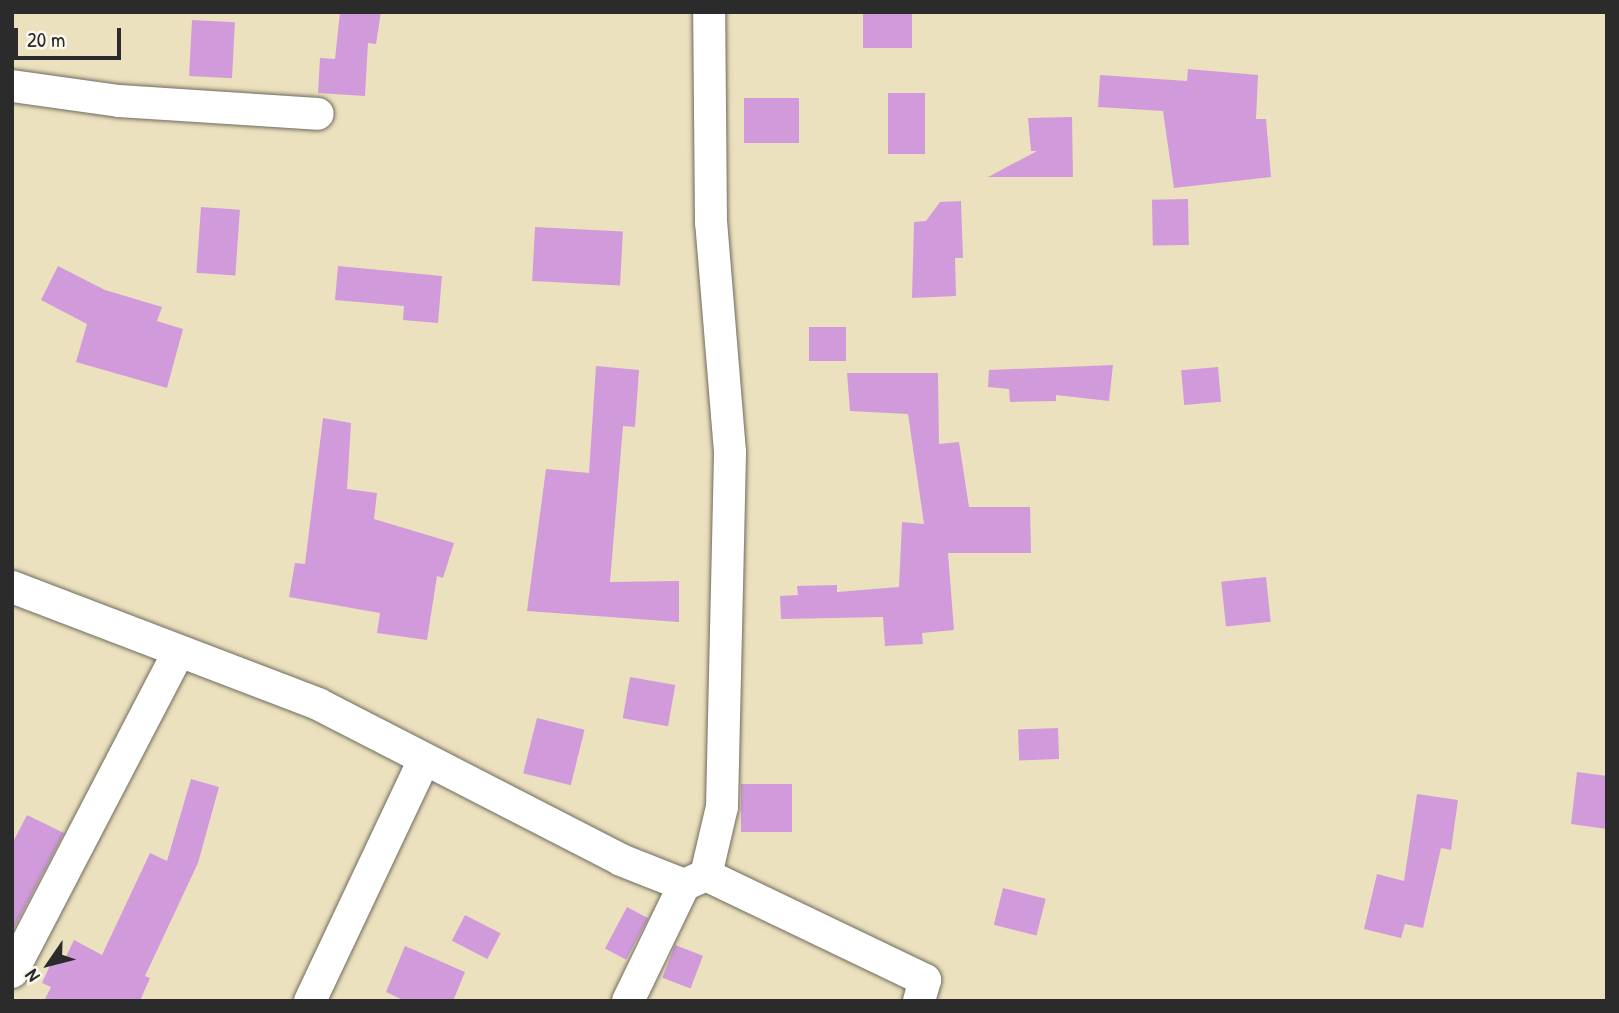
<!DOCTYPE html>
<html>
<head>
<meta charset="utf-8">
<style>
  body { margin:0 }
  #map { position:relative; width:1619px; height:1013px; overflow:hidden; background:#ece1be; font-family:"Patrick Hand",sans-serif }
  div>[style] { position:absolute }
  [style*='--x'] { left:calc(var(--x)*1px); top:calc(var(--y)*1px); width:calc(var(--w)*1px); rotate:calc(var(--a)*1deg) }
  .building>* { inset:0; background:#d19bdb; transform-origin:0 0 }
  .roads { filter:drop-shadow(0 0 2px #6f6b5e) drop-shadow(0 0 2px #6f6b5e) }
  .minor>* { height:32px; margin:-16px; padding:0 16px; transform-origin:16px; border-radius:16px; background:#fff }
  span { translate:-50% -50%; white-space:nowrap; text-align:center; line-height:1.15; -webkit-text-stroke:5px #fbf7ec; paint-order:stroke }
  .frame { position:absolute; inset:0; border:14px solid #2b2b2b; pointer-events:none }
  .north { position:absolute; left:14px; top:929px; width:70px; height:70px; -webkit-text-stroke:5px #fbf7ec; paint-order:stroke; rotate:235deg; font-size:19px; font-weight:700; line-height:28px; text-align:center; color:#2b2b2b }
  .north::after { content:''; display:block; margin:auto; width:24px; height:32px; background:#2b2b2b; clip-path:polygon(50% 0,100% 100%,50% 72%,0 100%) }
  .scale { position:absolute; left:14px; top:28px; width:107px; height:32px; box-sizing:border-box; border:4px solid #2b2b2b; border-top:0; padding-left:9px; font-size:21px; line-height:24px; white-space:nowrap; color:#2b2b2b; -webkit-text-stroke:5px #fbf7ec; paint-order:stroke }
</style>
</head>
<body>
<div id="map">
  <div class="building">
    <i style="clip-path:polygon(340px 12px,381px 12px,376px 44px,368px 43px,365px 96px,318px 93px,320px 58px,335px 59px)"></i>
    <i style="left:863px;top:12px;width:49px;height:36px"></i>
    <i style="left:192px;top:20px;width:43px;height:56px;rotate:3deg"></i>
    <i style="clip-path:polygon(1188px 69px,1258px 75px,1256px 119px,1266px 119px,1271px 177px,1174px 188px,1163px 111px,1098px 107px,1100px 75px,1187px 81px)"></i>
    <i style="left:888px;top:93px;width:37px;height:61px"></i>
    <i style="left:744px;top:98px;width:55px;height:45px"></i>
    <i style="clip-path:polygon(1072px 117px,1073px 177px,988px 177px,1037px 151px,1031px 151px,1028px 118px)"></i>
    <i style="left:1188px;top:199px;width:46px;height:36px;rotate:89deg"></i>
    <i style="clip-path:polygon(961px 201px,963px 258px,955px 258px,956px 296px,912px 298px,914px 222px,926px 221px,940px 202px)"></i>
    <i style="left:201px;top:207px;width:39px;height:66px;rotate:4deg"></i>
    <i style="left:535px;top:227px;width:88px;height:54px;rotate:3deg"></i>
    <i style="clip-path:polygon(58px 266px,105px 290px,162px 307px,157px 321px,183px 329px,167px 388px,76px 362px,87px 324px,41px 300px)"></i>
    <i style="clip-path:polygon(338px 266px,442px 276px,438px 323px,403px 320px,404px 306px,335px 300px)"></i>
    <i style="left:846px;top:327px;width:34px;height:37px;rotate:90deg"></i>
    <i style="clip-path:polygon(1113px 365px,1109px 401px,1056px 395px,1056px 401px,1010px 402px,1009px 389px,988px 387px,989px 370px)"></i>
    <i style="clip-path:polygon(596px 366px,639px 370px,635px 427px,623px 426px,610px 582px,679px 581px,679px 622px,527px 611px,546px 469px,589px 473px)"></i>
    <i style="left:1218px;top:367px;width:35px;height:37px;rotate:85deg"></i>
    <i style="clip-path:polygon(847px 373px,938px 373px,939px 444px,959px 442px,969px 507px,1030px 507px,1031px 553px,948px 553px,954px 630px,922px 633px,923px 644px,885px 646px,883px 617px,781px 619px,780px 596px,798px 595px,797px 586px,837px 585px,837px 592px,899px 587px,902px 522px,924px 524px,908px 414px,850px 411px)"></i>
    <i style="clip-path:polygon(323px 418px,351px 423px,347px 489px,377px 493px,374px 519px,454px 543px,443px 578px,437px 576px,427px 640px,377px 633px,380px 613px,289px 597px,295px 563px,305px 564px)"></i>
    <i style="left:1266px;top:577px;width:45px;height:45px;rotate:84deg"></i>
    <i style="left:630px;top:677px;width:46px;height:42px;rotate:10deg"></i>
    <i style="left:537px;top:718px;width:49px;height:57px;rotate:14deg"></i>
    <i style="left:1058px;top:728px;width:31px;height:40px;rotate:88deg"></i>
    <i style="clip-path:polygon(1577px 772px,1607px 776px,1607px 829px,1571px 824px)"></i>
    <i style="clip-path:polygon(191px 779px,219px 787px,198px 863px,145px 976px,150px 978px,140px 1001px,44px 1001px,51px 987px,42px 983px,53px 959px,63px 963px,74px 940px,102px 955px,150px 853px,167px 861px)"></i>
    <i style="left:741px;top:784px;width:51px;height:48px"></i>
    <i style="clip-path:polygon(1417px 794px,1458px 800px,1451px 850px,1441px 848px,1423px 928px,1405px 924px,1401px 938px,1364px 929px,1377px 874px,1404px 881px)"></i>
    <i style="clip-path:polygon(27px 815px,64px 833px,12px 932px,12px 844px)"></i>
    <i style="left:1003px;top:888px;width:44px;height:38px;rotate:14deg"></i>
    <i style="left:627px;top:907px;width:24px;height:47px;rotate:28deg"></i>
    <i style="left:465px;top:915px;width:40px;height:29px;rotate:27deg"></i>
    <i style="left:675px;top:945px;width:30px;height:35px;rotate:21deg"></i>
    <i style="clip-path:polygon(405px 946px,465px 972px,453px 1001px,405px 1001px,386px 992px)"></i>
  </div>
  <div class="roads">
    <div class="minor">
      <i style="--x:12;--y:86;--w:108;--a:8"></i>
      <i style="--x:119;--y:101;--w:199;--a:3.7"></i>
      <i style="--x:12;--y:587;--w:328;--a:20.9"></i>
      <i style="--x:318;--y:704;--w:341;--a:27.2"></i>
      <i style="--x:621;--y:860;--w:68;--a:21.6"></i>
      <i style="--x:706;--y:875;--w:243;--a:25.6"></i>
      <i style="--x:925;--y:980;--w:22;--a:106"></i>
      <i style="--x:12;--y:972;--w:360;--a:-62.5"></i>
      <i style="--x:310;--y:1001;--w:267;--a:-64.7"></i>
      <i style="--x:628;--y:1001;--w:129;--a:-64.2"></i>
      <i style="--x:684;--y:885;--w:24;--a:-24"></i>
      <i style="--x:706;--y:875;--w:70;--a:-76.8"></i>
      <i style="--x:722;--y:807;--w:355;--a:-88.7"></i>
      <i style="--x:730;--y:452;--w:230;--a:-94.7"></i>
      <i style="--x:711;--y:223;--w:211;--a:-90.5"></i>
    </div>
  </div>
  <div class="frame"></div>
  <div class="north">N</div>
  <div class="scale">20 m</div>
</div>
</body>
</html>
